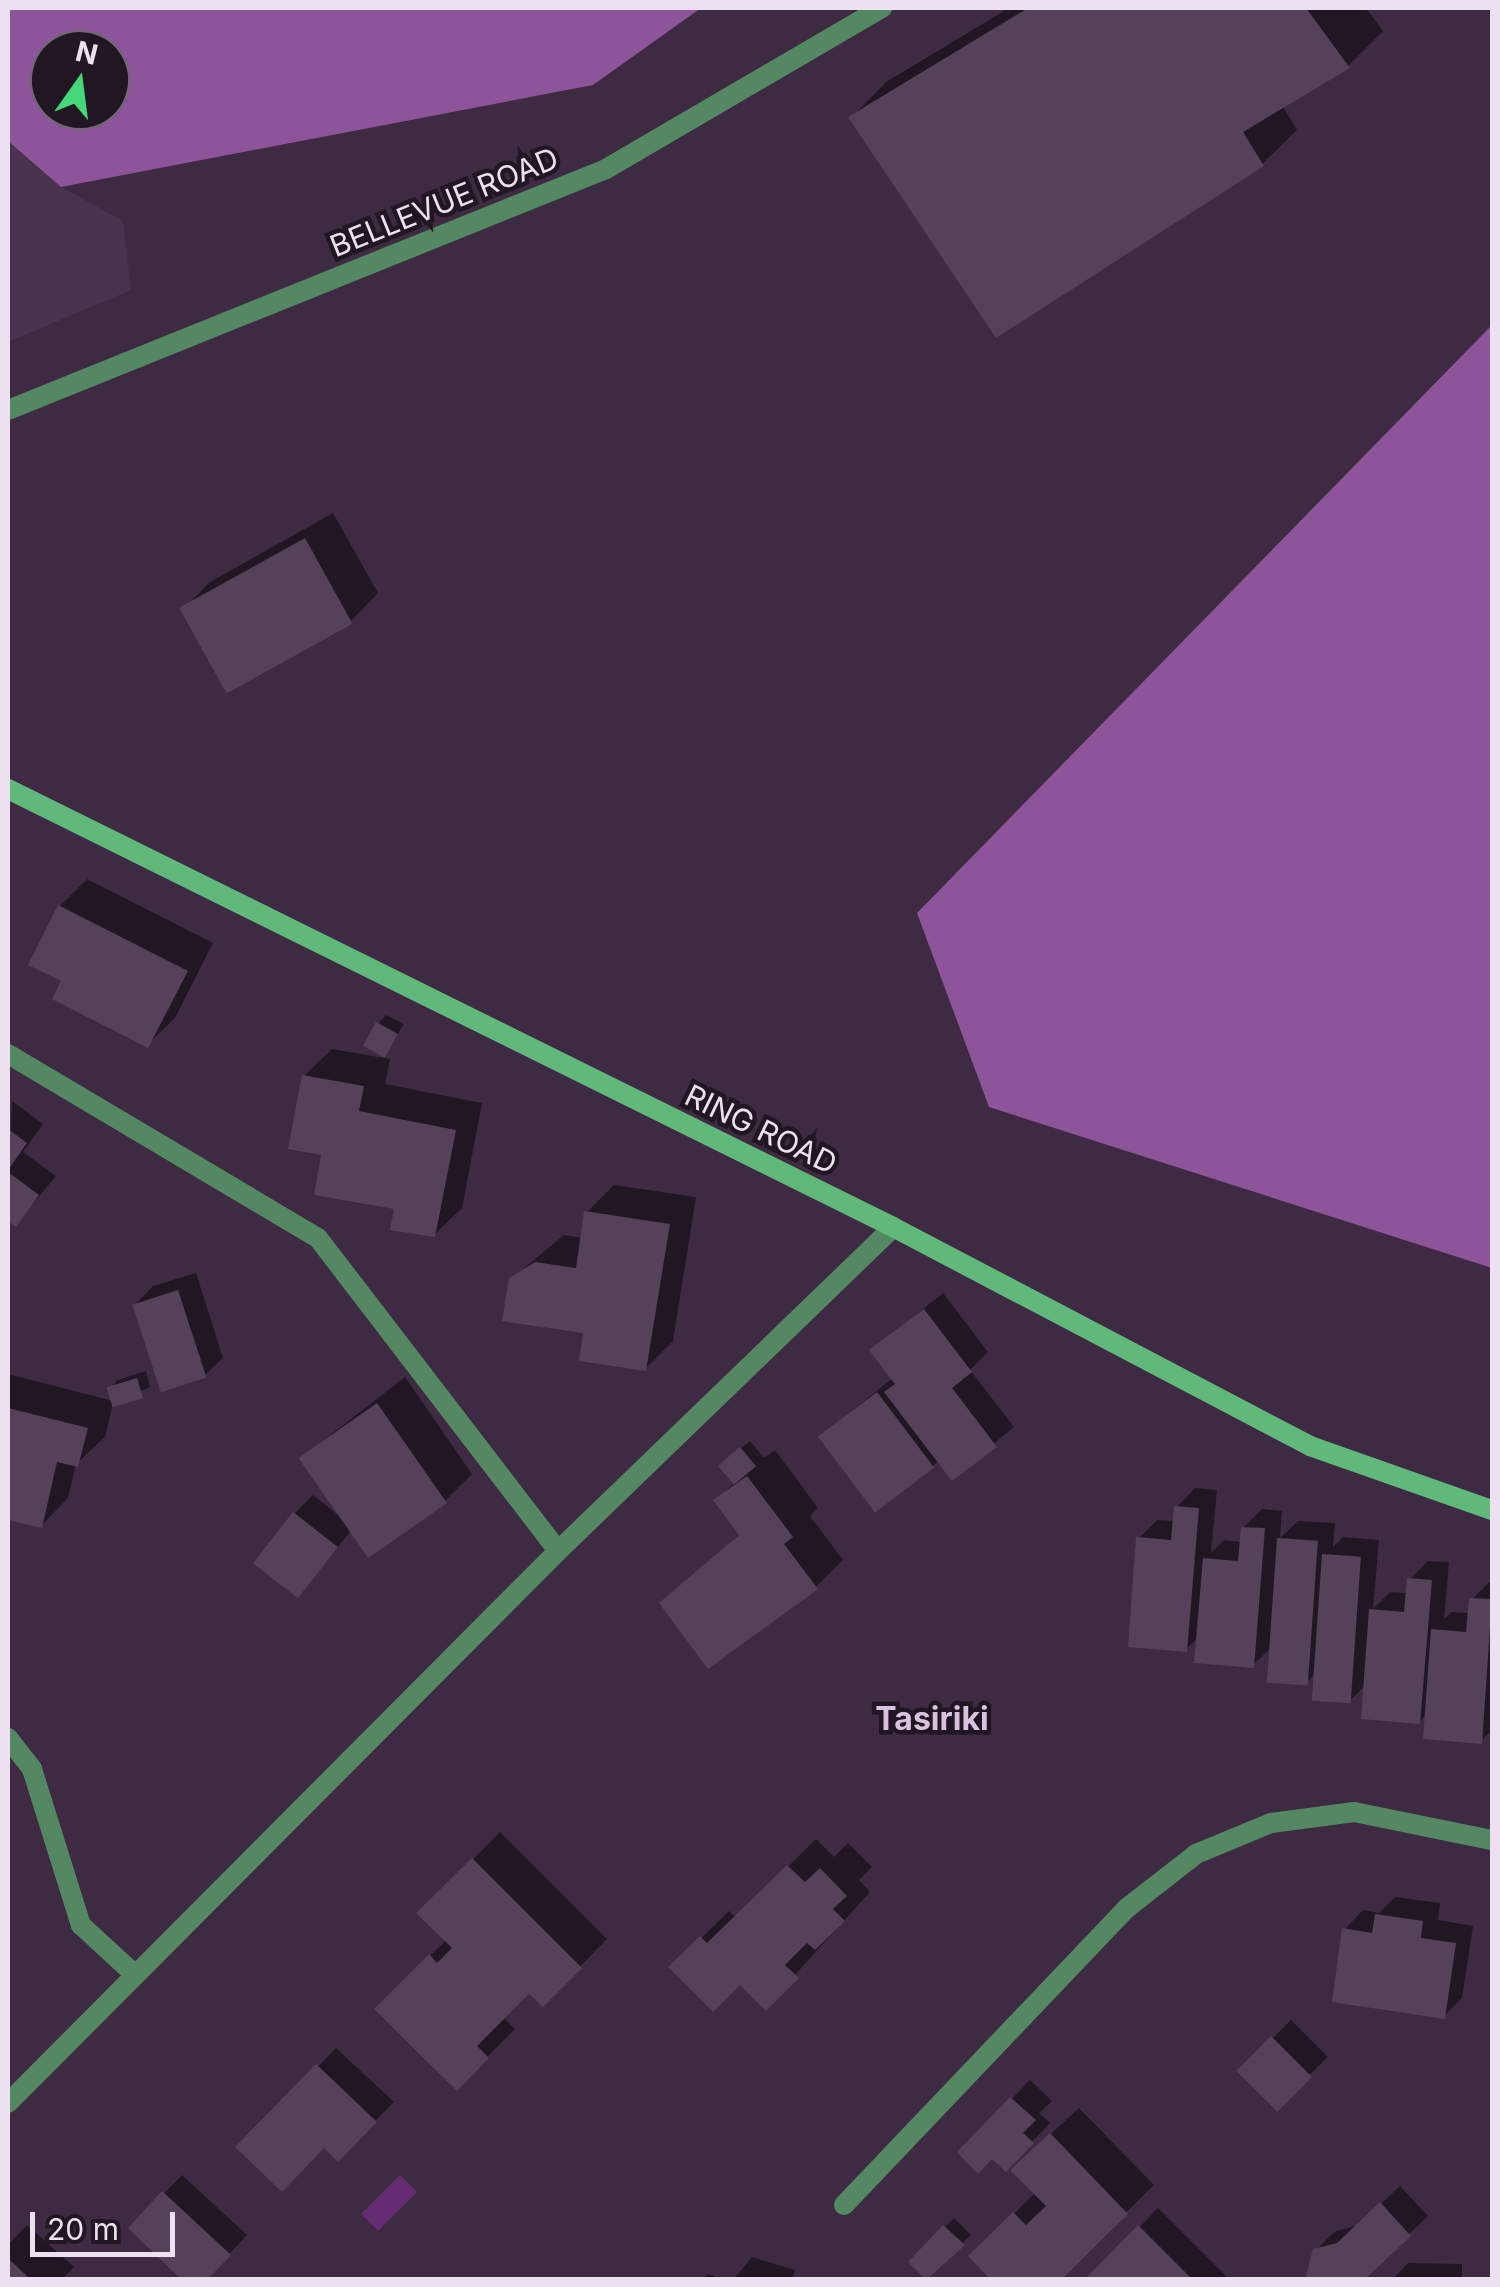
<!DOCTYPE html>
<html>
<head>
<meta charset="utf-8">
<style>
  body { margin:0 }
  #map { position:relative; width:1500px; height:2287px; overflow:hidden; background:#3e2b43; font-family:Inter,sans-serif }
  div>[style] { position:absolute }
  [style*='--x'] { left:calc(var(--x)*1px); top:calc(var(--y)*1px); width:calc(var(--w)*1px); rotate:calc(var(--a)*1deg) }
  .built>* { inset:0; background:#4a3350 }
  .forest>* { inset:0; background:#8d549a }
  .water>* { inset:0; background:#642d71; transform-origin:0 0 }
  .shadow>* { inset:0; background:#0007; transform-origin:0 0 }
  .building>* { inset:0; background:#55415a; transform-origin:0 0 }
  .minor>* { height:20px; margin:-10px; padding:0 10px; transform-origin:10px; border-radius:10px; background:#548862 }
  .secondary>* { height:20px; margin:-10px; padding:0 10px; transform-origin:10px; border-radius:10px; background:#61b87b }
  span { translate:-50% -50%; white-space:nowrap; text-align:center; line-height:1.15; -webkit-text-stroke:9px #201722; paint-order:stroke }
  .street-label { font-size:30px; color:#ede0f0 }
  .neighbourhood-label { font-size:32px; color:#dac1e0; font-weight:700 }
  .frame { position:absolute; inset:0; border:10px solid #ede0f0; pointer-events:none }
  .north { position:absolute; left:30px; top:30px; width:100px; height:100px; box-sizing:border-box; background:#201722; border:2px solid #726774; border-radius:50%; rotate:14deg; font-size:28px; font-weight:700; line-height:40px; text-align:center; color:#ede0f0 }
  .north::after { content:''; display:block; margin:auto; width:35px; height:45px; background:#45d77a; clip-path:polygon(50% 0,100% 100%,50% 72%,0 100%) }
  .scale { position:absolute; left:30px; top:2212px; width:145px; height:45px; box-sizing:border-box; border:5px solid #ede0f0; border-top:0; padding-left:12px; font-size:30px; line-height:35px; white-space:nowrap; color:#ede0f0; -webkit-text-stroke:8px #201722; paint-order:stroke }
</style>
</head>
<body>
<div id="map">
  <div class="built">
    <i style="clip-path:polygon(8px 141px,61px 187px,123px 221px,131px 290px,8px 342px)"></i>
  </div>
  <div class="forest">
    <i style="clip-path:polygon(evenodd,8px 8px,701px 8px,593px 85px,61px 187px,8px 141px,8px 8px,50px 50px,110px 50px,110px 110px,50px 110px,50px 50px)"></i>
    <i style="clip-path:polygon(1492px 325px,1492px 1268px,989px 1107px,917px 913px)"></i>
  </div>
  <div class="water">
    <i style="left:400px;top:2175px;width:24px;height:55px;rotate:45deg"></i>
  </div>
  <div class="shadow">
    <i style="clip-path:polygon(1009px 8px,1366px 8px,1383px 31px,1348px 66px,1282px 105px,1297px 130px,1262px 164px,852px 117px,886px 82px)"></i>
    <i style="clip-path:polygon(333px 513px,378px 593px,351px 621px,183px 609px,210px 582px)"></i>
    <i style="clip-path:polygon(87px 879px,213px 943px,175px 1018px,147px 1045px,64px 980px,60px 906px)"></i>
    <i style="clip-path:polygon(386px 1015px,404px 1024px,385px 1054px,378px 1024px)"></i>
    <i style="clip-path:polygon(332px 1049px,390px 1059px,385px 1084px,482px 1103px,462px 1208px,434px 1235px,324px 1153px,304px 1076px)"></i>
    <i style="clip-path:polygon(12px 1101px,43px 1124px,23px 1152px,56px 1176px,16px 1224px,8px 1218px)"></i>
    <i style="clip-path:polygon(614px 1185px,696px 1197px,673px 1341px,646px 1368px,511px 1279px,564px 1235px,583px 1238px,587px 1212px)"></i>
    <i style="clip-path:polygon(196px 1273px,223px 1358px,204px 1376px,135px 1305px,153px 1286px)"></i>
    <i style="clip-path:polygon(943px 1293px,988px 1352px,970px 1370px,1014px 1427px,952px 1478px,939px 1460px,933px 1466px,820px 1436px,893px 1378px,872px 1350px)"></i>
    <i style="clip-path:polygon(146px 1371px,150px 1387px,113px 1404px,105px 1437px,76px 1464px,68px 1498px,41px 1526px,8px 1517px,8px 1374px,113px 1401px,110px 1388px,118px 1380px)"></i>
    <i style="clip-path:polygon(405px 1377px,472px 1474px,445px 1501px,352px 1530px,298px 1594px,294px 1514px,313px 1495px,343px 1519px,302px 1457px)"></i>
    <i style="clip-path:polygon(750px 1441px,764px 1458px,775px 1450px,818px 1508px,810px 1516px,843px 1560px,816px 1587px,663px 1604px,741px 1533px,716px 1501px,734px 1483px,720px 1465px)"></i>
    <i style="clip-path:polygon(1195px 1488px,1217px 1490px,1211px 1553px,1224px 1540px,1242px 1542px,1243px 1528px,1262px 1509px,1282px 1511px,1280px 1538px,1298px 1521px,1335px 1523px,1333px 1547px,1343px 1537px,1379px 1540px,1373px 1609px,1390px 1592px,1409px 1593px,1410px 1579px,1428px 1561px,1449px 1562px,1444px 1619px,1452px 1612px,1471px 1613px,1472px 1599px,1492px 1580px,1492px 1730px,1481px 1741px,1427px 1714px,1419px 1722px,1366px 1684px,1349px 1702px,1315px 1674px,1305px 1684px,1271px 1648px,1253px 1665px,1199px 1637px,1186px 1649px,1139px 1538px,1157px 1520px,1176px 1521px,1177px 1507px)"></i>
    <i style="clip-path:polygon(500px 1832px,607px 1939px,543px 2004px,529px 1991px,503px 2017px,515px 2029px,457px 2087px,378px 2009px,447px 1939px,420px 1913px)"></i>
    <i style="clip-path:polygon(816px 1839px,834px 1857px,848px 1843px,872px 1867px,859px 1880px,870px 1892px,766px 2007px,740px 1982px,672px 1967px,729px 1911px,736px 1918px)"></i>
    <i style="clip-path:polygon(1395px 1897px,1440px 1903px,1438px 1920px,1473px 1926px,1462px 1998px,1444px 2016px,1345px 1929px,1363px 1910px,1379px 1913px)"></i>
    <i style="left:1291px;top:2020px;width:52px;height:71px;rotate:45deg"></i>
    <i style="clip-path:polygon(336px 2048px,394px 2102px,338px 2158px,325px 2145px,239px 2147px)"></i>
    <i style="clip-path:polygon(1030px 2080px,1052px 2101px,1039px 2113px,1050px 2123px,1006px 2169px,993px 2156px,960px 2152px)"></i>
    <i style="clip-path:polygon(1079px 2108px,1154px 2185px,1057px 2280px,971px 2256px,1036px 2192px,1041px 2143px)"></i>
    <i style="clip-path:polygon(182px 2175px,247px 2235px,205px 2280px,131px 2228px)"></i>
    <i style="clip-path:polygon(1400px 2186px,1428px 2216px,1360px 2280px,1315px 2251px,1334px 2232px,1358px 2225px)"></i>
    <i style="clip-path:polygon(1158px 2208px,1230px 2280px,1088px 2280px)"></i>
    <i style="left:954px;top:2218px;width:24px;height:61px;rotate:45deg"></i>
    <i style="clip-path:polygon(27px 2225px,74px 2267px,62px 2280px,8px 2280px,8px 2245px)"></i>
    <i style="clip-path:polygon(752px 2257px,795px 2270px,792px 2280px,733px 2280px)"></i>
    <i style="clip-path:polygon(1408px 2263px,1462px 2264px,1462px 2280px,1392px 2280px)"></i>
    <i style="clip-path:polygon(708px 2274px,724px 2280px,702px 2280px)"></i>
  </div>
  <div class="building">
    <i style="clip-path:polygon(1028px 8px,1306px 8px,1350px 68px,1243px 132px,1264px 166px,996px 338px,848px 117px)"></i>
    <i style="left:305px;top:538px;width:98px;height:144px;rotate:61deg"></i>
    <i style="clip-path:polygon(58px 905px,188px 971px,148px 1048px,52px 999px,61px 981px,28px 965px)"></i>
    <i style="left:376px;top:1022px;width:25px;height:27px;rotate:29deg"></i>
    <i style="clip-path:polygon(302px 1075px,364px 1086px,359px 1111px,456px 1130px,435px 1237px,390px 1230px,394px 1209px,314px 1195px,321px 1155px,288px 1149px)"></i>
    <i style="clip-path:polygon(8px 1129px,27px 1143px,8px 1170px)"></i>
    <i style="clip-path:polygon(8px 1172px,39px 1195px,16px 1227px,8px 1221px)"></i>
    <i style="clip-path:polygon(584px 1211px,670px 1224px,646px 1371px,579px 1361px,583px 1333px,502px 1321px,509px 1278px,535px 1262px,576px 1268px)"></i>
    <i style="left:178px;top:1290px;width:92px;height:48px;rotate:72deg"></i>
    <i style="clip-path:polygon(924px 1309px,972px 1372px,952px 1388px,997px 1447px,952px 1481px,884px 1392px,895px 1384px,869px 1350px)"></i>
    <i style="left:137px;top:1378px;width:21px;height:32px;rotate:73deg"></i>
    <i style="left:877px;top:1392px;width:95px;height:74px;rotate:53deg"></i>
    <i style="left:377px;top:1403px;width:122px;height:96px;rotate:55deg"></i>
    <i style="clip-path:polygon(8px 1408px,88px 1428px,78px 1467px,57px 1462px,42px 1528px,8px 1520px)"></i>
    <i style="left:740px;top:1447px;width:25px;height:29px;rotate:50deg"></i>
    <i style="clip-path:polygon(747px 1476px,793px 1537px,784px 1544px,818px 1589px,708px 1669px,659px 1603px,739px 1535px,713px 1500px)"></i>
    <i style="clip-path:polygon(1174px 1506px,1199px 1508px,1187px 1652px,1128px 1647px,1136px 1537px,1171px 1540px)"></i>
    <i style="left:293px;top:1512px;width:57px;height:65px;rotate:38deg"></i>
    <i style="clip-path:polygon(1241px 1527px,1265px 1528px,1254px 1668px,1194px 1663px,1203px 1558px,1238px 1561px)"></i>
    <i style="left:1277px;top:1538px;width:41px;height:145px;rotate:4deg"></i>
    <i style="left:1322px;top:1554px;width:39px;height:147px;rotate:4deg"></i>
    <i style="clip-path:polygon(1407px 1578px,1432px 1580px,1420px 1724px,1361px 1719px,1369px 1609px,1404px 1612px)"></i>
    <i style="clip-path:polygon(1469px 1598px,1492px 1599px,1482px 1744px,1423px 1739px,1431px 1629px,1466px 1632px)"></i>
    <i style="clip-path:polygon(472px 1858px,582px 1968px,543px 2007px,529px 1994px,477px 2046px,489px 2058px,457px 2091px,374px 2009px,429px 1954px,437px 1963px,452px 1948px,416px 1913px)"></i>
    <i style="clip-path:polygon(787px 1865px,805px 1882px,820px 1868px,847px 1896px,833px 1909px,845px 1921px,815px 1950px,807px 1943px,785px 1965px,799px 1978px,766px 2011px,740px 1985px,713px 2012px,668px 1967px,700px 1936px,707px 1943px)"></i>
    <i style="clip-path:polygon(1375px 1914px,1423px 1921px,1421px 1938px,1456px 1943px,1445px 2019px,1332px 2002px,1342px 1928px,1372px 1933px)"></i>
    <i style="left:1271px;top:2036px;width:58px;height:49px;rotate:45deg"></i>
    <i style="clip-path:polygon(316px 2064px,377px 2122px,338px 2162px,324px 2148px,282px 2192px,235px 2147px)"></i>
    <i style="clip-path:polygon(1010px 2097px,1036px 2120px,1023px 2133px,1034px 2143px,1006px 2172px,992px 2159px,978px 2174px,957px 2152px)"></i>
    <i style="clip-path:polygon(1050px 2133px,1128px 2214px,1061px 2280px,991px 2280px,968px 2256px,1013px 2212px,1026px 2225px,1046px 2206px,1010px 2170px)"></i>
    <i style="clip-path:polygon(162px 2191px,231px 2255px,207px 2280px,182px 2280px,128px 2228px)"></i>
    <i style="clip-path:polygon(1380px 2202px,1411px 2236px,1364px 2280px,1305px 2280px,1313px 2249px,1337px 2243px)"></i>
    <i style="clip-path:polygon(943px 2225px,965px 2245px,926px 2280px,908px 2262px)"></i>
    <i style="clip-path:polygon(1138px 2225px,1193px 2280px,1084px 2280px)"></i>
    <i style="clip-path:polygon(8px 2258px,31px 2280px,8px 2280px)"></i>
  </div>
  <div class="minor">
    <i style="--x:8;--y:410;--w:645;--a:-21.95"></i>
    <i style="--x:606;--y:169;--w:320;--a:-30.3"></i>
    <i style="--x:8;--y:1054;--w:360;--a:30.7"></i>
    <i style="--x:318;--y:1238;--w:394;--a:52.5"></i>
    <i style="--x:8;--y:1738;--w:39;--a:52"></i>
    <i style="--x:32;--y:1769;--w:164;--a:72.6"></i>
    <i style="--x:81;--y:1925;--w:71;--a:42.7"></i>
    <i style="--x:8;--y:2103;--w:779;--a:-45.1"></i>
    <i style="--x:558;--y:1551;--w:466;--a:-44"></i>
    <i style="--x:844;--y:2205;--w:410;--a:-46.4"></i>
    <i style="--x:1127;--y:1908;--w:88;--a:-38"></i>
    <i style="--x:1196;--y:1854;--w:81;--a:-22.5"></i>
    <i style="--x:1271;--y:1823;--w:84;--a:-7.5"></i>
    <i style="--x:1354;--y:1812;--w:141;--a:11.5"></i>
  </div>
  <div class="secondary">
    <i style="--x:8;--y:789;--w:987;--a:26.33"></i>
    <i style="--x:893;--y:1227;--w:471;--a:27.7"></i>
    <i style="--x:1310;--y:1446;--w:193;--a:19.4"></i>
  </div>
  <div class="street-label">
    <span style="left:444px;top:202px;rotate:-22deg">BELLEVUE ROAD</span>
    <span style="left:761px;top:1129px;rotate:26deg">RING ROAD</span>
  </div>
  <div class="neighbourhood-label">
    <span style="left:932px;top:1719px">Tasiriki</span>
  </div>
  <div class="frame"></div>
  <div class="north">N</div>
  <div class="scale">20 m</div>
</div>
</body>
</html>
